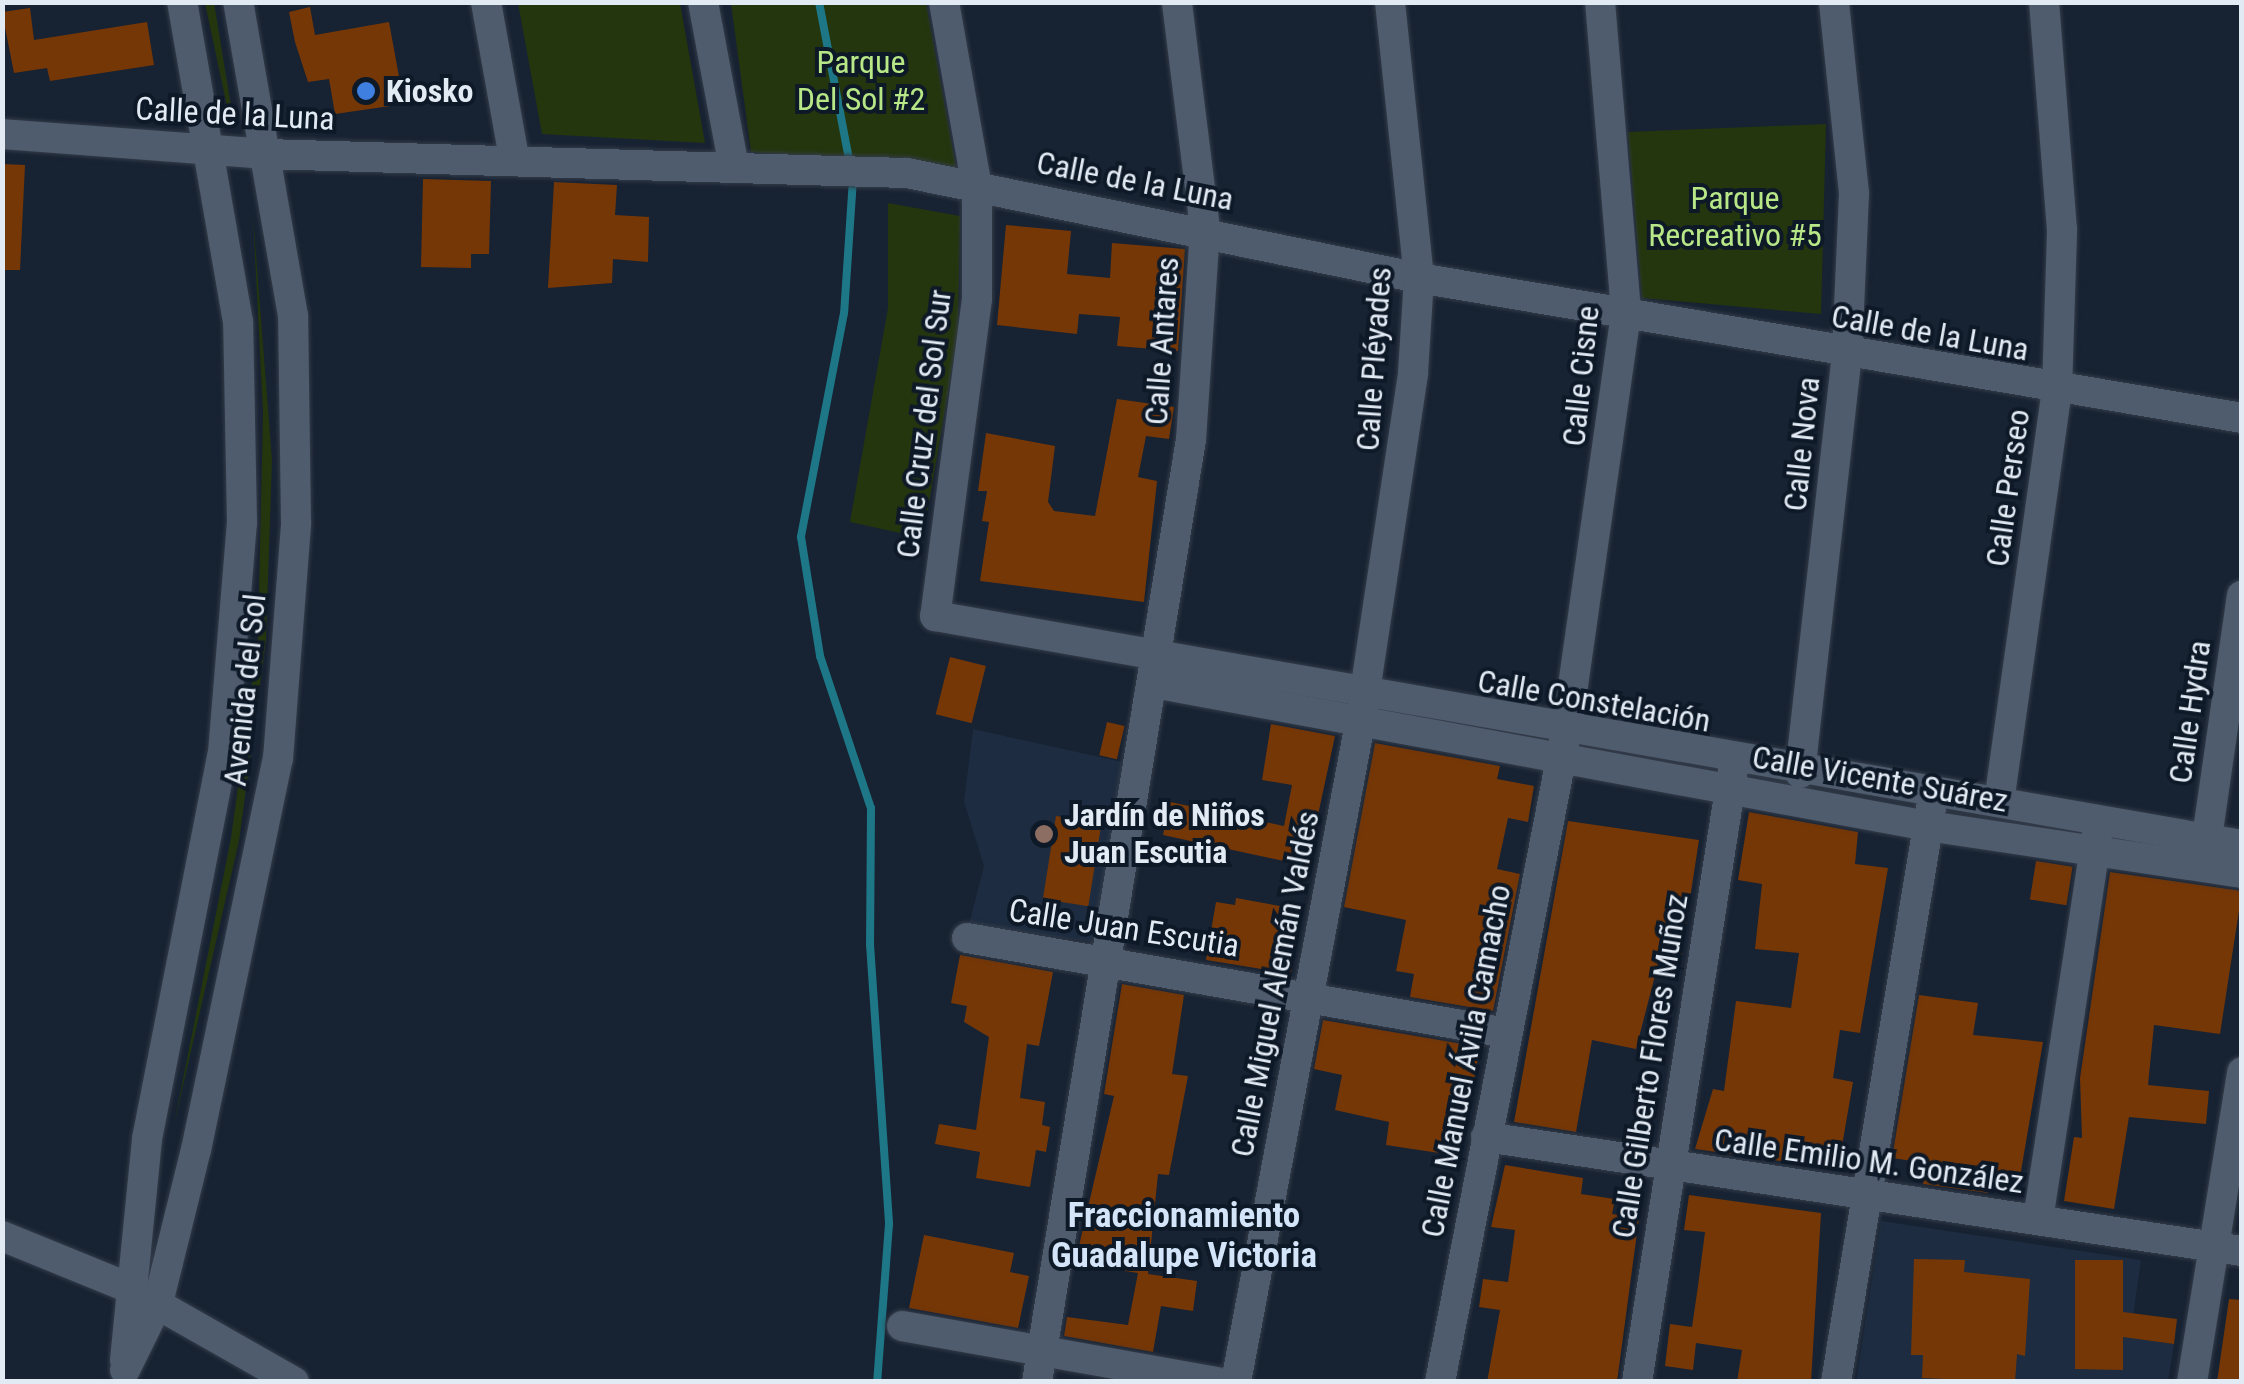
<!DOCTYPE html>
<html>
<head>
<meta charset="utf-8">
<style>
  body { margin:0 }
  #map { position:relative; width:2244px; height:1384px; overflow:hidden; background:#172232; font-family:"Roboto Condensed",sans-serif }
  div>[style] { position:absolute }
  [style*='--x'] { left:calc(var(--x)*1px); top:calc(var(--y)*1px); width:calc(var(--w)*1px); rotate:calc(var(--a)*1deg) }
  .built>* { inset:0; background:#1d2c40 }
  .green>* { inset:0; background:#24360e }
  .stream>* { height:8px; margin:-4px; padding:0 4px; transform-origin:4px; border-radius:4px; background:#1e7787 }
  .building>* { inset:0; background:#763706; transform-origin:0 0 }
  .roads { filter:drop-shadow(0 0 2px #343c49) drop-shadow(0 0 2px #343c49) }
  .minor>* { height:30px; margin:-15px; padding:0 15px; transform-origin:15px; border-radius:15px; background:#4f5c6e }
  .dots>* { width:28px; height:28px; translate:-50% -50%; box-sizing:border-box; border:5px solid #0e1928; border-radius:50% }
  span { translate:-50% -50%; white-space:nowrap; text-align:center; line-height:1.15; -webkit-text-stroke:8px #0e1928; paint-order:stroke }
  .park-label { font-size:32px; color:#b8e787 }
  .poi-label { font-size:32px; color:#e2eaf4; font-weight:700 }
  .left { translate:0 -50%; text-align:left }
  .street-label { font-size:32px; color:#e2eaf4 }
  .neighbourhood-label { font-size:35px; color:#d4e4f9; font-weight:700 }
  .frame { position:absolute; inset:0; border:5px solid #e2eaf4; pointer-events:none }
</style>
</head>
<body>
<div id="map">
  <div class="built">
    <i style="clip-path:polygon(973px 729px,1127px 763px,1092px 942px,969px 924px,984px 866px,964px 802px)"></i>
    <i style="clip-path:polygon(1881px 1221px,2141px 1260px,2130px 1338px,2174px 1344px,2168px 1381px,1856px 1382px)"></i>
  </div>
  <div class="green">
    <i style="clip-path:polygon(205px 3px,214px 3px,232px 112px,228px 111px)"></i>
    <i style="clip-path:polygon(518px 3px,680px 3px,705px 143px,542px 134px)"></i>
    <i style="clip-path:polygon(731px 3px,926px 3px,956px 167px,751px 152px)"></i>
    <i style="clip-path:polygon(1826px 124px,1821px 314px,1642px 298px,1628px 132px)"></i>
    <i style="clip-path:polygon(888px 203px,960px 216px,958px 334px,923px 538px,850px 522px,888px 308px)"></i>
    <i style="clip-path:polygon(253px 216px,272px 460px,266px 640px,239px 841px,174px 1125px,231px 838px,258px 638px,263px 413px)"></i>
  </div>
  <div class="stream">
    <i style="--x:819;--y:2;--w:166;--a:79.2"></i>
    <i style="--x:853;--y:179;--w:134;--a:93.8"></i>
    <i style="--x:844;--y:313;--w:228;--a:100.9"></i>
    <i style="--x:801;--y:537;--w:121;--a:80.9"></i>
    <i style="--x:820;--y:656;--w:160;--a:71.5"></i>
    <i style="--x:871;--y:808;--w:136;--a:90.4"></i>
    <i style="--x:870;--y:944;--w:281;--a:86.1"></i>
    <i style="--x:889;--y:1224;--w:158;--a:94.3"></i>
  </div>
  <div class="building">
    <i style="clip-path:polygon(310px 7px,315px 35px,389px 22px,404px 104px,335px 114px,329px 79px,308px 82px,295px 42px,289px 12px)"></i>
    <i style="clip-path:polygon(30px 8px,34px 40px,147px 22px,154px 65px,50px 81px,47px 68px,14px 73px,2px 12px)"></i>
    <i style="clip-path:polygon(2px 164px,25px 165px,20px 270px,2px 270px)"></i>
    <i style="clip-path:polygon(423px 179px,491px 181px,489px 254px,471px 254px,471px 268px,421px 267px)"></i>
    <i style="clip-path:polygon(554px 182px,617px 185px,615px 215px,649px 217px,648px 262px,613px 259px,612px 283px,548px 288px)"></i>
    <i style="clip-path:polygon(1006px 225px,1071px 231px,1067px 274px,1110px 278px,1112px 243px,1185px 249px,1178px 351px,1117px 346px,1120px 317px,1079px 314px,1077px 334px,997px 325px)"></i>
    <i style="clip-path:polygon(1117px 399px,1174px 407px,1169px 439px,1146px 436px,1138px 477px,1157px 481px,1144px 602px,980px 581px,989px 522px,982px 521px,987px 491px,978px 491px,986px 433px,1055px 446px,1048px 502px,1054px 511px,1095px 516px)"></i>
    <i style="left:950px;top:657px;width:37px;height:59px;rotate:14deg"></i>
    <i style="left:1107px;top:722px;width:18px;height:34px;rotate:13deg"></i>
    <i style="clip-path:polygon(1271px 724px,1335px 736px,1307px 866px,1163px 835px,1170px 802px,1284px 826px,1292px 785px,1262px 780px)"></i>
    <i style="clip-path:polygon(1375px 743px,1500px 766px,1497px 779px,1534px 786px,1528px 822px,1508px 818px,1497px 869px,1520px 874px,1493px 1011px,1410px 997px,1414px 974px,1396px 971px,1406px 920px,1344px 907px)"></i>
    <i style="clip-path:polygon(1749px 812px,1858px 832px,1855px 864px,1888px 868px,1860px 1033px,1840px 1030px,1833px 1078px,1853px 1082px,1838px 1169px,1695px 1149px,1713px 1089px,1724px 1091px,1736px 1001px,1791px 1008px,1799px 953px,1755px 949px,1762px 884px,1738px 880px)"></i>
    <i style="left:1056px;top:816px;width:46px;height:84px;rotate:9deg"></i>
    <i style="clip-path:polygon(1568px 821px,1699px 840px,1680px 964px,1659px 960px,1636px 1049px,1592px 1040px,1576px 1132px,1514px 1122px)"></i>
    <i style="left:2036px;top:861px;width:37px;height:39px;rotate:9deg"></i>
    <i style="clip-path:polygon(2110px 872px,2242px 891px,2220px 1034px,2154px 1025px,2148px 1085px,2209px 1091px,2206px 1124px,2129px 1117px,2114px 1209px,2064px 1201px,2074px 1137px,2082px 1138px,2080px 1078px)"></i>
    <i style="clip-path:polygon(1236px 898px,1302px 910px,1291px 974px,1206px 960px,1216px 902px,1235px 905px)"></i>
    <i style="clip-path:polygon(960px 955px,1053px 972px,1039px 1046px,1027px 1044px,1020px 1098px,1045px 1102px,1042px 1125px,1050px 1127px,1046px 1152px,1036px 1150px,1030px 1187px,976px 1178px,980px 1152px,935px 1144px,939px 1124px,976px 1130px,989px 1037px,964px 1022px,967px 1006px,951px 1003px)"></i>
    <i style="clip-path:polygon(1122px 984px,1184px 995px,1172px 1074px,1188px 1076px,1169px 1175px,1158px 1174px,1148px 1274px,1197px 1281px,1193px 1311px,1161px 1306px,1153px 1352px,1064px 1336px,1067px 1317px,1128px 1325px,1138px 1273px,1075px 1263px,1114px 1096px,1104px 1094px)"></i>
    <i style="clip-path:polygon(1919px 995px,1978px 1003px,1973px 1035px,2043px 1042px,2020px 1177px,1990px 1178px,1988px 1193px,1923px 1184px,1926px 1163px,1892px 1158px)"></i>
    <i style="clip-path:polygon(1323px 1020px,1480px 1047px,1465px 1130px,1444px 1126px,1439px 1153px,1386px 1145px,1389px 1122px,1335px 1110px,1342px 1075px,1314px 1069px)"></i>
    <i style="clip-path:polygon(1505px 1165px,1583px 1178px,1581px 1194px,1615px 1199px,1612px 1214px,1639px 1218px,1617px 1382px,1487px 1382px,1500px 1310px,1479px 1307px,1483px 1279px,1508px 1282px,1515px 1230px,1491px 1227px)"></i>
    <i style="clip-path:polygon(1689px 1195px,1821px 1213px,1811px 1382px,1737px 1382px,1742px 1350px,1696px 1343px,1693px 1370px,1665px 1366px,1670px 1324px,1692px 1327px,1698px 1286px,1705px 1232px,1684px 1230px)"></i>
    <i style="clip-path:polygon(924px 1235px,1014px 1253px,1010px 1272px,1029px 1276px,1018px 1328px,909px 1308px)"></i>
    <i style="clip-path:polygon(1914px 1259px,1965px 1260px,1964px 1272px,2030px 1279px,2025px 1356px,2017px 1354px,2015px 1382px,1922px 1378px,1923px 1355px,1911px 1355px)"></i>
    <i style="clip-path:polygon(2075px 1260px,2123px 1260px,2123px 1312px,2177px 1319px,2174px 1344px,2123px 1337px,2123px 1370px,2075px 1369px)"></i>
    <i style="clip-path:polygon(2229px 1299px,2242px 1300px,2242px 1382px,2217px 1382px)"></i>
  </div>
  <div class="roads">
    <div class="minor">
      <i style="--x:486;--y:2;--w:158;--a:79.8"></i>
      <i style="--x:703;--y:2;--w:168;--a:79.4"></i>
      <i style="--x:944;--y:2;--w:189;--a:79.9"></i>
      <i style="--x:977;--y:188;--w:111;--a:90"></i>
      <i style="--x:977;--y:299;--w:320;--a:97.5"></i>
      <i style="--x:935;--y:616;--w:1327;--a:9.94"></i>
      <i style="--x:2;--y:134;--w:264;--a:4.3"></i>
      <i style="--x:265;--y:154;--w:642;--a:1.7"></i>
      <i style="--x:907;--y:173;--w:523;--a:11.59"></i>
      <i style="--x:1419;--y:278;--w:835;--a:9.65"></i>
      <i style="--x:1154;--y:683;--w:787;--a:10.47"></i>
      <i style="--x:1928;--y:826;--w:317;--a:8.5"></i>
      <i style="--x:1800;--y:773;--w:422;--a:-83.6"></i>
      <i style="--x:1847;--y:354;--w:161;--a:-87.5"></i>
      <i style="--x:1854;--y:193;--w:192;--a:-96"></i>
      <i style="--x:1999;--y:802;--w:415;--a:-82"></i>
      <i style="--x:2057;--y:391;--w:161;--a:-88.2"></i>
      <i style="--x:2062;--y:230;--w:229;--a:-94.5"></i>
      <i style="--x:2207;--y:838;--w:245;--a:-81.8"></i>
      <i style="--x:967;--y:938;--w:548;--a:9.98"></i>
      <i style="--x:1486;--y:1137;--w:765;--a:8.58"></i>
      <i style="--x:2038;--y:1220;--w:391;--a:-81.3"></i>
      <i style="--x:2;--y:1236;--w:135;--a:22.2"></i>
      <i style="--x:127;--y:1287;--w:192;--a:29.6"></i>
      <i style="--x:902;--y:1326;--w:319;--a:10.1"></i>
      <i style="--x:125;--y:1360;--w:222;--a:-84.3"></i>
      <i style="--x:147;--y:1139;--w:393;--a:-78.9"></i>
      <i style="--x:223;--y:753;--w:231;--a:-85.3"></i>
      <i style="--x:242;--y:523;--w:201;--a:-91.1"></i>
      <i style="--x:238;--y:322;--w:325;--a:-99.9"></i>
      <i style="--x:125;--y:1370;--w:75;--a:-63.8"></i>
      <i style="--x:158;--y:1303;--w:158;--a:-76.1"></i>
      <i style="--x:196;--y:1150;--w:400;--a:-78.2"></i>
      <i style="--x:278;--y:759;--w:237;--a:-85.6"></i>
      <i style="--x:296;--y:523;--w:207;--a:-90.8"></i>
      <i style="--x:293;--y:316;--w:319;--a:-99.9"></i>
      <i style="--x:1037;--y:1382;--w:955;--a:-80.72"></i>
      <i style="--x:1191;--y:440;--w:212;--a:-86.2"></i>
      <i style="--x:1205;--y:228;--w:228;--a:-97.1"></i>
      <i style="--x:1236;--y:1382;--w:676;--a:-79.34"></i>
      <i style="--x:1361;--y:718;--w:349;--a:-81.4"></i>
      <i style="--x:1413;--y:373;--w:95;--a:-86.4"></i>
      <i style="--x:1419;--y:278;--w:278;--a:-96"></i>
      <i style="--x:1440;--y:1382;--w:666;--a:-79.01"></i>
      <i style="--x:1567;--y:728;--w:421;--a:-81.9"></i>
      <i style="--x:1626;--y:311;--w:310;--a:-94.8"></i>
      <i style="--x:1637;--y:1382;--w:619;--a:-81.09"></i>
      <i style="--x:1836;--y:1382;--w:582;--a:-80.6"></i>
      <i style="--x:2192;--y:1382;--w:314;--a:-80.8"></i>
    </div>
  </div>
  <div class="dots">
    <i style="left:366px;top:91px;background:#3f7fe0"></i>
    <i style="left:1044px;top:834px;background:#8d6e63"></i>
  </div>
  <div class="park-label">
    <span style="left:861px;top:81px">Parque<br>Del Sol #2</span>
    <span style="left:1735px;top:217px">Parque<br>Recreativo #5</span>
  </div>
  <div class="poi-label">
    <span class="left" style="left:386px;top:91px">Kiosko</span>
    <span class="left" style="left:1064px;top:834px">Jardín de Niños<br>Juan Escutia</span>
  </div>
  <div class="street-label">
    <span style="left:235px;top:114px;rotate:3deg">Calle de la Luna</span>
    <span style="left:1135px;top:181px;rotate:11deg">Calle de la Luna</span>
    <span style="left:1930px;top:333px;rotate:10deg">Calle de la Luna</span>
    <span style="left:1162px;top:341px;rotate:-86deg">Calle Antares</span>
    <span style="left:1374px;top:359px;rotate:-86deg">Calle Pléyades</span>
    <span style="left:1581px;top:376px;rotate:-84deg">Calle Cisne</span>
    <span style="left:924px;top:424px;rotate:-83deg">Calle Cruz del Sol Sur</span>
    <span style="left:1802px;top:444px;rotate:-84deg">Calle Nova</span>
    <span style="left:2008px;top:488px;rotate:-82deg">Calle Perseo</span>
    <span style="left:245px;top:690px;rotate:-84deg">Avenida del Sol</span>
    <span style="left:1594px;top:701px;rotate:10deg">Calle Constelación</span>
    <span style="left:2190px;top:712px;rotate:-82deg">Calle Hydra</span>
    <span style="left:1880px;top:779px;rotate:10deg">Calle Vicente Suárez</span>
    <span style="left:1124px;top:928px;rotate:9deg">Calle Juan Escutia</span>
    <span style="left:1275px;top:984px;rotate:-79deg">Calle Miguel Alemán Valdés</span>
    <span style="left:1466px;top:1061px;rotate:-79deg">Calle Manuel Ávila Camacho</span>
    <span style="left:1650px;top:1066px;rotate:-81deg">Calle Gilberto Flores Muñoz</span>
    <span style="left:1869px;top:1161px;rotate:8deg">Calle Emilio M. González</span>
  </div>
  <div class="neighbourhood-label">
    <span style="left:1184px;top:1236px">Fraccionamiento<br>Guadalupe Victoria</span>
  </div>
  <div class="frame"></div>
</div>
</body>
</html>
